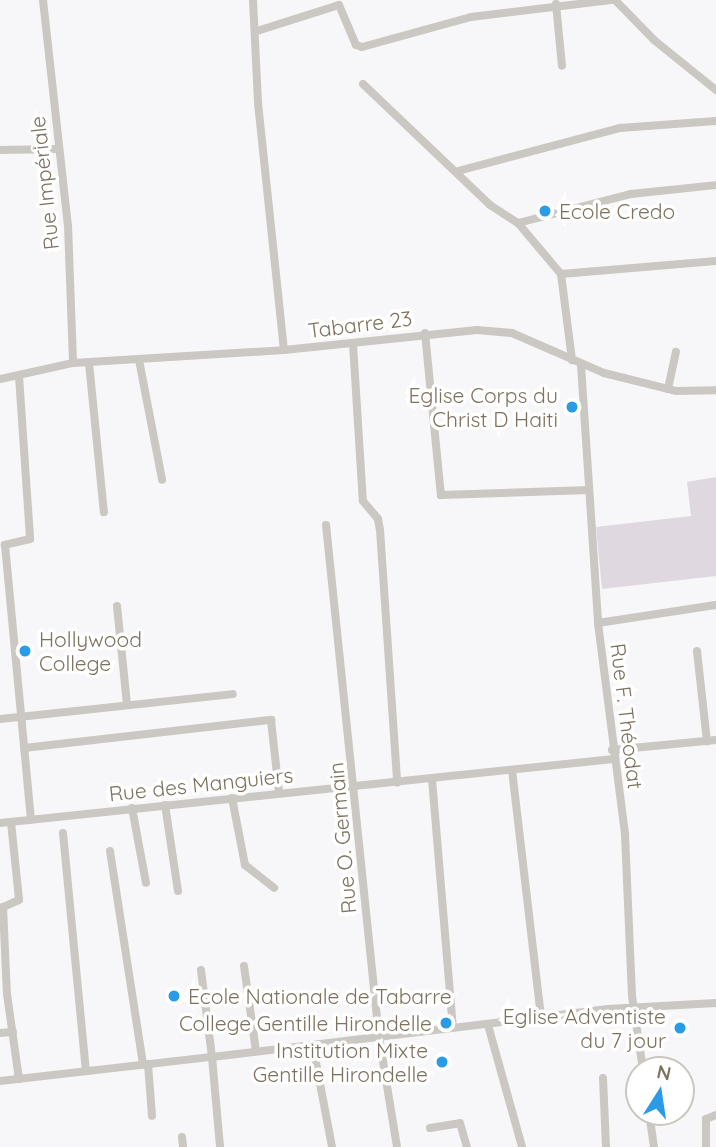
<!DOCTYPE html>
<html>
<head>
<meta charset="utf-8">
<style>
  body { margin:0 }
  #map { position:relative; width:716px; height:1147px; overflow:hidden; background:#f7f7f9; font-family:Quicksand,sans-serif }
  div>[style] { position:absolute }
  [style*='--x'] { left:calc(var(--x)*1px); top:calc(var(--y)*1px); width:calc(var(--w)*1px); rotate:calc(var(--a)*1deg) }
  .green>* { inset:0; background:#e0d8e1 }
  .minor>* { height:8px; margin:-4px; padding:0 4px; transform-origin:4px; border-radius:4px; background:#cbc7c2 }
  .dots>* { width:19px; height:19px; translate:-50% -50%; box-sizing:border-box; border:4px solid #fff; border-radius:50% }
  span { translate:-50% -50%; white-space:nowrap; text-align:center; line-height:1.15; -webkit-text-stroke:7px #fff; paint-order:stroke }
  .street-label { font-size:21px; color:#7d715f }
  .poi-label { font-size:21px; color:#7d715f }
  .left { translate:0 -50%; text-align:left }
  .right { translate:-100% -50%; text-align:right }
  .north { position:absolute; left:625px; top:1056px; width:70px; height:70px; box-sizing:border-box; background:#fff; border:2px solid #cbc6bf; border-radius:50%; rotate:12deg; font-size:19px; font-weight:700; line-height:28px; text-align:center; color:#7d715f }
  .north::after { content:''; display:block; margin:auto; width:24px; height:32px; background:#2a9ce7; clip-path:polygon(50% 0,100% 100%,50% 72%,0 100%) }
</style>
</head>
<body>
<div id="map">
  <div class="green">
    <i style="clip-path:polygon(716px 477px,716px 576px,602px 589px,596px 527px,691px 516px,687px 482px)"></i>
  </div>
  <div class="minor">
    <i style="--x:43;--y:0;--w:226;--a:83.7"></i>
    <i style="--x:68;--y:225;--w:138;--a:87.9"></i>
    <i style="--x:253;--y:0;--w:103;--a:87.2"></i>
    <i style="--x:258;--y:103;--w:248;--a:84"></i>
    <i style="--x:615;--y:0;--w:56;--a:45.7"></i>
    <i style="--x:654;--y:40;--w:80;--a:38.9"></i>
    <i style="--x:556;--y:4;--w:62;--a:84.5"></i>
    <i style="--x:257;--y:31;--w:86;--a:-17.6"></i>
    <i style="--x:339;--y:5;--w:43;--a:67"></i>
    <i style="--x:356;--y:45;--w:6;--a:18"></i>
    <i style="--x:362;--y:47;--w:113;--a:-15.4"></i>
    <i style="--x:471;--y:17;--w:141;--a:-6.9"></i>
    <i style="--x:363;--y:84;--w:175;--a:43.6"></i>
    <i style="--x:490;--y:205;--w:33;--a:33"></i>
    <i style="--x:518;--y:223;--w:67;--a:49.9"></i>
    <i style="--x:561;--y:274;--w:87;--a:82.7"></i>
    <i style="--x:0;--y:150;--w:58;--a:-1"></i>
    <i style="--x:458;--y:171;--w:168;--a:-14.9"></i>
    <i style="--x:620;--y:128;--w:96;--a:-4.2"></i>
    <i style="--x:518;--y:223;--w:117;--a:-14.4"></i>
    <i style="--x:631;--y:194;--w:85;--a:-6"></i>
    <i style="--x:561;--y:274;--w:156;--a:-4.8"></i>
    <i style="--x:425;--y:333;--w:163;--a:84.4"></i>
    <i style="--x:441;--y:495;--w:148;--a:-1.9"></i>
    <i style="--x:353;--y:344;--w:157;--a:86.4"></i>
    <i style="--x:363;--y:501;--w:23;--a:50"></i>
    <i style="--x:378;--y:519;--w:11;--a:80"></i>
    <i style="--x:380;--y:530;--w:253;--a:86.1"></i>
    <i style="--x:139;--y:360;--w:122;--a:79.1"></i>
    <i style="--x:89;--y:363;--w:150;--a:84.3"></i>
    <i style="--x:581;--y:365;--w:259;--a:86.2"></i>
    <i style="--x:598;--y:623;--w:214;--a:82.7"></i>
    <i style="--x:625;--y:835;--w:161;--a:87.5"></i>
    <i style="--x:632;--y:996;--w:75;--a:81.5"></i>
    <i style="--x:19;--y:376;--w:163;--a:86.1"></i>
    <i style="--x:30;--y:539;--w:26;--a:167"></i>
    <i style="--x:5;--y:545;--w:276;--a:84.6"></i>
    <i style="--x:0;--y:379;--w:75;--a:-12.4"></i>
    <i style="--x:73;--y:363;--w:211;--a:-3.5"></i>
    <i style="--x:284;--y:350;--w:194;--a:-5.9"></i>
    <i style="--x:477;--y:330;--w:35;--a:5"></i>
    <i style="--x:512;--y:333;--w:100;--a:23.5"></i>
    <i style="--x:604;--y:373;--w:75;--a:13.9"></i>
    <i style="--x:677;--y:391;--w:39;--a:-1"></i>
    <i style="--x:668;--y:389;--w:38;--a:-78"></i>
    <i style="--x:326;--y:525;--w:515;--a:84.09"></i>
    <i style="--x:379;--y:1037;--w:111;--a:80.7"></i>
    <i style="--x:117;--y:606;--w:99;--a:84.2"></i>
    <i style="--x:598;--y:623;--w:119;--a:-8.7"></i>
    <i style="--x:697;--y:651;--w:91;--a:83.7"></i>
    <i style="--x:0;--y:719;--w:234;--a:-6.1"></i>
    <i style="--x:24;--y:748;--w:249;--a:-6.5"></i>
    <i style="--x:271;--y:720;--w:73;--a:83.7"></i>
    <i style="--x:612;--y:750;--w:104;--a:-5.5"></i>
    <i style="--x:512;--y:770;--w:250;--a:83.3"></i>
    <i style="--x:432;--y:779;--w:249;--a:85.2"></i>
    <i style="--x:232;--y:798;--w:68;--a:79"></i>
    <i style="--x:245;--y:865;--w:37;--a:38"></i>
    <i style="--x:165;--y:805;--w:87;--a:81.4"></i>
    <i style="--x:132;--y:808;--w:76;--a:79.4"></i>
    <i style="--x:11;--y:822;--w:78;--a:84.1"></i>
    <i style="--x:19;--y:900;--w:17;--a:156"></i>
    <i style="--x:3;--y:907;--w:87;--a:87.4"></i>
    <i style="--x:7;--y:994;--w:86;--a:82"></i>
    <i style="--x:0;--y:823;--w:617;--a:-5.95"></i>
    <i style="--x:63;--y:833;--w:238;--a:84.5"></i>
    <i style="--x:110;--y:851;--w:216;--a:81.2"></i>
    <i style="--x:244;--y:966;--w:86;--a:82"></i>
    <i style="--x:201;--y:970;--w:88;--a:82.8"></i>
    <i style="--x:212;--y:1057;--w:399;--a:-6.9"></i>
    <i style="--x:608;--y:1009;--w:108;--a:-3.2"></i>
    <i style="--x:488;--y:1025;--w:127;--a:74.4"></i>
    <i style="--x:0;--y:1033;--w:13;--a:-4"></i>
    <i style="--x:313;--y:1047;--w:102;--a:79.2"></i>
    <i style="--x:148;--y:1064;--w:52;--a:85.6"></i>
    <i style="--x:603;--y:1078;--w:69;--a:87.5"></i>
    <i style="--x:0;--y:1081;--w:213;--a:-6.5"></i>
    <i style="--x:212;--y:1057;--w:90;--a:84.9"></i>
    <i style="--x:649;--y:1112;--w:35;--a:82"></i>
    <i style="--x:430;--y:1128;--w:30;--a:-9"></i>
    <i style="--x:460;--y:1123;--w:25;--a:74"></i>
    <i style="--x:182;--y:1137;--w:10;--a:84"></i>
    <i style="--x:706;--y:1147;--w:28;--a:-90"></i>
    <i style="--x:706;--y:1119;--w:11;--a:-22"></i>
  </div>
  <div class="dots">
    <i style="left:545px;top:211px;background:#2a9ce7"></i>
    <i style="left:572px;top:407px;background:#2a9ce7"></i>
    <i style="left:25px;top:651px;background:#2a9ce7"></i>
    <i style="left:174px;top:996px;background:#2a9ce7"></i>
    <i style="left:446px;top:1023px;background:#2a9ce7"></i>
    <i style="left:680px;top:1028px;background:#2a9ce7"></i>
    <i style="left:442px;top:1062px;background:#2a9ce7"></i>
  </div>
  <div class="street-label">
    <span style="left:44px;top:183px;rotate:-96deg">Rue Impériale</span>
    <span style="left:360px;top:324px;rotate:-7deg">Tabarre 23</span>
    <span style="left:627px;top:716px;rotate:83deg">Rue F. Théodat</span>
    <span style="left:201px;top:784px;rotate:-6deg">Rue des Manguiers</span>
    <span style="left:342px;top:838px;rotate:-95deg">Rue O. Germain</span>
  </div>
  <div class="poi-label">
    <span class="left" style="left:559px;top:211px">Ecole Credo</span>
    <span class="right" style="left:558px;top:407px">Eglise Corps du<br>Christ D Haiti</span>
    <span class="left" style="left:39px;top:651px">Hollywood<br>College</span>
    <span class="left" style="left:188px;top:996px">Ecole Nationale de Tabarre</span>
    <span class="right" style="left:666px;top:1028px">Eglise Adventiste<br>du 7 jour</span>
    <span class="right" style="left:432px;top:1023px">College Gentille Hirondelle</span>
    <span class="right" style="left:428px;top:1062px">Institution Mixte<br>Gentille Hirondelle</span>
  </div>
  <div class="north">N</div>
</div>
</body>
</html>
